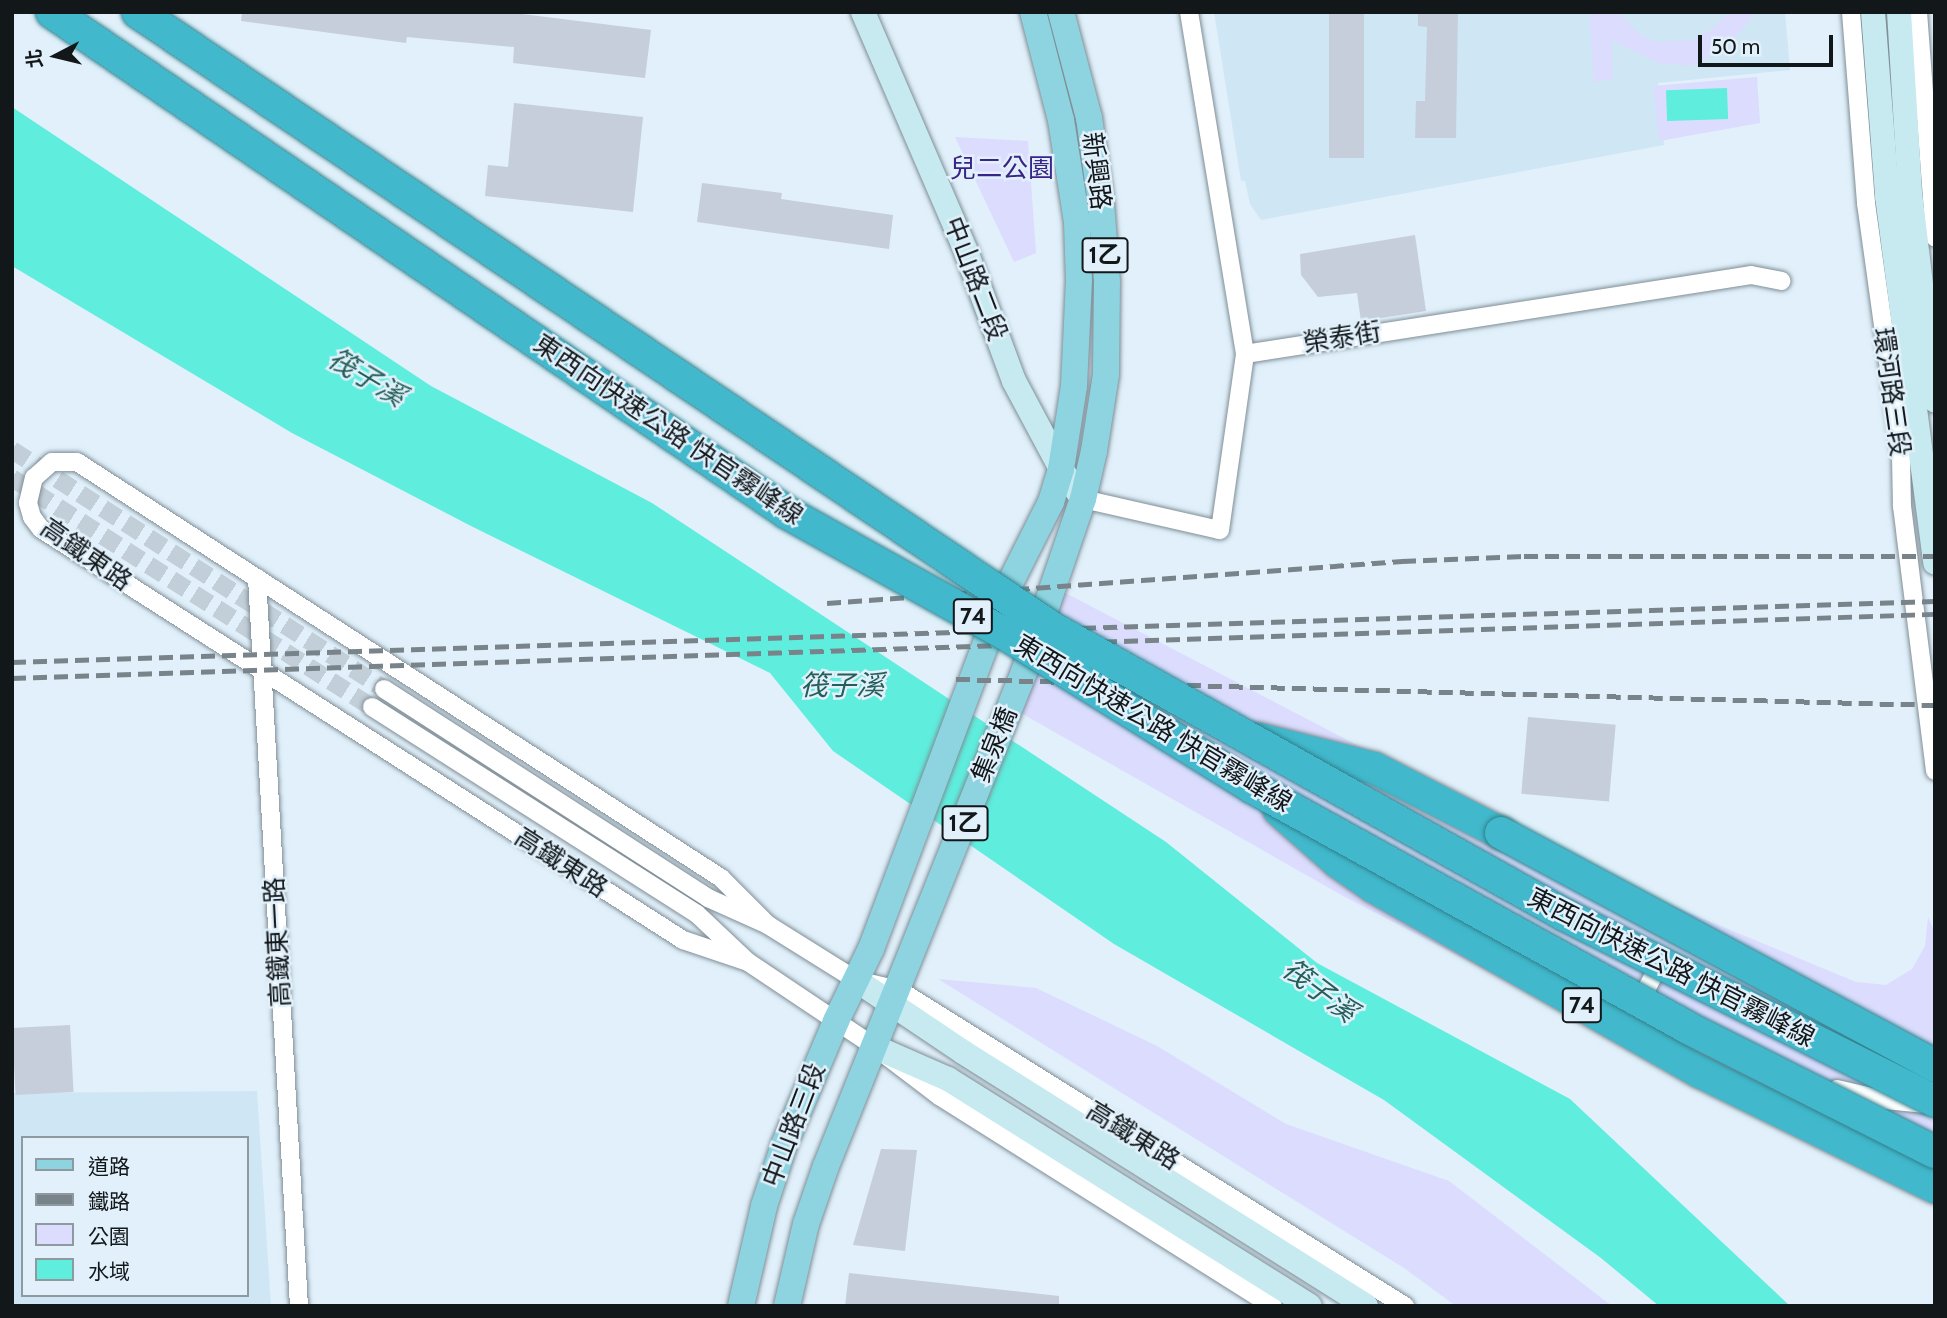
<!DOCTYPE html>
<html>
<head>
<meta charset="utf-8">
<style>
  body { margin:0 }
  #map { position:relative; width:1947px; height:1318px; overflow:hidden; background:#e1f0fa; font-family:Cabin,"Noto Sans TC",sans-serif }
  div>[style] { position:absolute }
  [style*='--x'] { left:calc(var(--x)*1px); top:calc(var(--y)*1px); width:calc(var(--w)*1px); rotate:calc(var(--a)*1deg) }
  .built>* { inset:0; background:#cfe6f4 }
  .green>* { inset:0; background:#dcdcfe }
  .water>* { inset:0; background:#5feddd; transform-origin:0 0 }
  .building>* { inset:0; background:#c6cedc; transform-origin:0 0 }
  .street-tunnel>* { height:18px; margin-top:-9px; transform-origin:0; background:repeating-linear-gradient(90deg,#c2cfd8 0 18px,transparent 0 27px) }
  .roads { filter:drop-shadow(0 0 2px #7f8d96) drop-shadow(0 0 2px #7f8d96) }
  .street>* { height:18px; margin:-9px; padding:0 9px; transform-origin:9px; border-radius:9px; background:#fff }
  .secondary>* { height:24px; margin:-12px; padding:0 12px; transform-origin:12px; border-radius:12px; background:#c6eaef }
  .primary>* { height:26px; margin:-13px; padding:0 13px; transform-origin:13px; border-radius:13px; background:#8dd4e0 }
  .highway>* { height:32px; margin:-16px; padding:0 16px; transform-origin:16px; border-radius:16px; background:#41b8cb }
  .rail>* { height:5px; margin-top:-2.5px; transform-origin:0; background:repeating-linear-gradient(90deg,#79838a 0 14px,transparent 0 21px) }
  .bridges { filter:drop-shadow(0 0 2px #31808d) drop-shadow(0 0 2px #31808d) }
  .highway-bridge>* { height:32px; margin:-16px; padding:0 16px; transform-origin:16px; border-radius:16px; background:#41b8cb }
  span { translate:-50% -50%; white-space:nowrap; text-align:center; line-height:1.15; -webkit-text-stroke:5px #e1f0fa; paint-order:stroke }
  .shield-label span { padding:2px 5px; background:#e1f0fa; border:2px solid; border-radius:5px; -webkit-text-stroke-width:0 }
  .shield-label { font-size:24px; color:#12171a; font-weight:700 }
  .park-label { font-size:26px; color:#3a2487 }
  .street-label { font-size:26px; color:#12171a }
  .water-label { font-size:28px; color:#235e57; font-style:italic }
  .frame { position:absolute; inset:0; border:14px solid #12171a; pointer-events:none }
  .legend { position:absolute; left:21px; top:1136px; width:228px; height:161px; box-sizing:border-box; background:#e1f0fa; border:2px solid #8e99a0; margin:0; padding:9px 12px; list-style:none; font-size:21px; color:#12171a }
  .legend li { display:flex; align-items:center; gap:14px; height:35px }
  .legend b { width:35px; border:2px solid #8e99a0 }
  .north { position:absolute; left:21px; top:21px; width:70px; height:70px; -webkit-text-stroke:5px #e1f0fa; paint-order:stroke; rotate:263deg; font-size:19px; font-weight:700; line-height:28px; text-align:center; color:#12171a }
  .north::after { content:''; display:block; margin:auto; width:24px; height:32px; background:#12171a; clip-path:polygon(50% 0,100% 100%,50% 72%,0 100%) }
  .scale { position:absolute; left:1698px; top:35px; width:135px; height:32px; box-sizing:border-box; border:4px solid #12171a; border-top:0; padding-left:9px; font-size:21px; line-height:24px; white-space:nowrap; color:#12171a; -webkit-text-stroke:5px #e1f0fa; paint-order:stroke }
</style>
</head>
<body>
<div id="map">
  <div class="built">
    <i style="clip-path:polygon(1214px 12px,1785px 12px,1790px 70px,1658px 83px,1664px 145px,1261px 220px,1250px 204px,1245px 181px,1241px 181px)"></i>
    <i style="clip-path:polygon(evenodd,257px 1091px,271px 1306px,12px 1306px,12px 1093px,257px 1091px,23px 1138px,247px 1138px,247px 1295px,23px 1295px,23px 1138px)"></i>
  </div>
  <div class="green">
    <i style="clip-path:polygon(1589px 12px,1618px 12px,1643px 37px,1657px 42px,1693px 40px,1711px 30px,1729px 12px,1756px 12px,1728px 47px,1691px 66px,1658px 63px,1611px 40px,1613px 79px,1594px 82px)"></i>
    <i style="clip-path:polygon(1757px 77px,1760px 123px,1659px 141px,1653px 86px)"></i>
    <i style="clip-path:polygon(955px 137px,1028px 141px,1036px 253px,1014px 262px)"></i>
    <i style="clip-path:polygon(1052px 586px,1639px 892px,1856px 982px,1886px 985px,1912px 969px,1925px 946px,1928px 917px,1935px 933px,1935px 1204px,1345px 897px,1014px 709px)"></i>
    <i style="clip-path:polygon(938px 979px,1036px 988px,1157px 1046px,1286px 1124px,1449px 1181px,1612px 1306px,1456px 1306px,1404px 1268px)"></i>
  </div>
  <div class="water">
    <i style="left:1727px;top:88px;width:31px;height:61px;rotate:88deg"></i>
    <i style="clip-path:polygon(12px 107px,431px 386px,652px 503px,1166px 842px,1317px 963px,1570px 1099px,1790px 1306px,1659px 1306px,1601px 1258px,1384px 1100px,1114px 944px,833px 751px,770px 673px,471px 526px,292px 433px,12px 266px)"></i>
  </div>
  <div class="building">
    <i style="clip-path:polygon(242px 12px,505px 12px,651px 30px,645px 78px,513px 63px,514px 47px,407px 37px,406px 43px,241px 21px)"></i>
    <i style="left:1329px;top:12px;width:35px;height:146px"></i>
    <i style="clip-path:polygon(1418px 12px,1458px 12px,1456px 138px,1415px 138px,1416px 101px,1425px 101px,1427px 27px,1418px 26px)"></i>
    <i style="clip-path:polygon(514px 103px,643px 117px,633px 212px,485px 196px,488px 165px,508px 167px)"></i>
    <i style="clip-path:polygon(702px 183px,782px 193px,781px 199px,893px 215px,889px 249px,697px 222px)"></i>
    <i style="clip-path:polygon(1415px 235px,1426px 311px,1361px 321px,1357px 293px,1318px 297px,1301px 275px,1300px 254px)"></i>
    <i style="left:1528px;top:717px;width:88px;height:77px;rotate:5deg"></i>
    <i style="left:70px;top:1025px;width:67px;height:58px;rotate:87deg"></i>
    <i style="clip-path:polygon(881px 1149px,917px 1150px,905px 1251px,853px 1245px)"></i>
    <i style="clip-path:polygon(849px 1273px,1059px 1296px,1059px 1306px,845px 1306px)"></i>
  </div>
  <div class="street-tunnel">
    <i style="--x:12;--y:450;--w:442;--a:32.7"></i>
    <i style="--x:12;--y:478;--w:427;--a:32.5"></i>
  </div>
  <div class="roads">
    <div class="street">
      <i style="--x:1189;--y:12;--w:347;--a:80.7"></i>
      <i style="--x:1245;--y:354;--w:512;--a:-8.87"></i>
      <i style="--x:1751;--y:275;--w:31;--a:11"></i>
      <i style="--x:1851;--y:12;--w:192;--a:85.5"></i>
      <i style="--x:1866;--y:203;--w:255;--a:82.1"></i>
      <i style="--x:1901;--y:456;--w:50;--a:88.9"></i>
      <i style="--x:1902;--y:506;--w:267;--a:82.9"></i>
      <i style="--x:1918;--y:12;--w:226;--a:85.7"></i>
      <i style="--x:1083;--y:499;--w:140;--a:12.8"></i>
      <i style="--x:1220;--y:530;--w:178;--a:-81.9"></i>
      <i style="--x:257;--y:578;--w:729;--a:86.7"></i>
      <i style="--x:384;--y:689;--w:386;--a:32.8"></i>
      <i style="--x:708;--y:898;--w:66;--a:24.2"></i>
      <i style="--x:768;--y:925;--w:104;--a:32"></i>
      <i style="--x:856;--y:980;--w:44;--a:13.1"></i>
      <i style="--x:899;--y:990;--w:597;--a:31.99"></i>
      <i style="--x:372;--y:707;--w:385;--a:32.5"></i>
      <i style="--x:697;--y:914;--w:70;--a:43.3"></i>
      <i style="--x:748;--y:962;--w:153;--a:33.8"></i>
      <i style="--x:875;--y:1047;--w:81;--a:37.4"></i>
      <i style="--x:939;--y:1096;--w:395;--a:32.2"></i>
      <i style="--x:748;--y:962;--w:69;--a:-161.3"></i>
      <i style="--x:683;--y:940;--w:762;--a:-147.37"></i>
      <i style="--x:41;--y:529;--w:15;--a:-127"></i>
      <i style="--x:32;--y:517;--w:15;--a:-106"></i>
      <i style="--x:28;--y:503;--w:26;--a:-77"></i>
      <i style="--x:34;--y:478;--w:24;--a:-42"></i>
      <i style="--x:52;--y:462;--w:25;--a:0"></i>
      <i style="--x:77;--y:462;--w:767;--a:32.86"></i>
      <i style="--x:721;--y:878;--w:66;--a:45"></i>
      <i style="--x:1645;--y:992;--w:20;--a:-63"></i>
      <i style="--x:1837;--y:1089;--w:49;--a:12.9"></i>
      <i style="--x:1885;--y:1100;--w:41;--a:5.6"></i>
    </div>
    <div class="secondary">
      <i style="--x:863;--y:12;--w:263;--a:66.7"></i>
      <i style="--x:967;--y:254;--w:135;--a:69.7"></i>
      <i style="--x:1014;--y:381;--w:100;--a:61.9"></i>
      <i style="--x:1061;--y:469;--w:37;--a:54"></i>
      <i style="--x:1873;--y:12;--w:185;--a:85.6"></i>
      <i style="--x:1887;--y:196;--w:370;--a:82.5"></i>
      <i style="--x:1899;--y:12;--w:181;--a:86.5"></i>
      <i style="--x:1910;--y:193;--w:209;--a:83.1"></i>
      <i style="--x:856;--y:980;--w:129;--a:33.9"></i>
      <i style="--x:963;--y:1052;--w:476;--a:32.2"></i>
      <i style="--x:875;--y:1047;--w:80;--a:23.7"></i>
      <i style="--x:948;--y:1079;--w:427;--a:32.1"></i>
    </div>
    <div class="primary">
      <i style="--x:741;--y:1306;--w:103;--a:-77"></i>
      <i style="--x:764;--y:1206;--w:64;--a:-71.8"></i>
      <i style="--x:784;--y:1145;--w:134;--a:-67.2"></i>
      <i style="--x:836;--y:1021;--w:80;--a:-64.1"></i>
      <i style="--x:871;--y:949;--w:378;--a:-69.4"></i>
      <i style="--x:1004;--y:595;--w:104;--a:-63.2"></i>
      <i style="--x:1051;--y:502;--w:34;--a:-73"></i>
      <i style="--x:1061;--y:469;--w:84;--a:-81.1"></i>
      <i style="--x:1074;--y:386;--w:106;--a:-87.3"></i>
      <i style="--x:1079;--y:280;--w:58;--a:-92"></i>
      <i style="--x:1077;--y:222;--w:103;--a:-98.9"></i>
      <i style="--x:1061;--y:120;--w:112;--a:-104.5"></i>
      <i style="--x:787;--y:1306;--w:84;--a:-77"></i>
      <i style="--x:806;--y:1224;--w:61;--a:-71"></i>
      <i style="--x:826;--y:1166;--w:532;--a:-68.16"></i>
      <i style="--x:1024;--y:672;--w:183;--a:-71.2"></i>
      <i style="--x:1083;--y:499;--w:49;--a:-77.1"></i>
      <i style="--x:1094;--y:451;--w:78;--a:-81.1"></i>
      <i style="--x:1106;--y:374;--w:92;--a:-89.4"></i>
      <i style="--x:1107;--y:282;--w:79;--a:-94.3"></i>
      <i style="--x:1101;--y:203;--w:86;--a:-98"></i>
      <i style="--x:1089;--y:118;--w:110;--a:-104.8"></i>
    </div>
    <div class="highway">
      <i style="--x:1259;--y:739;--w:119;--a:14.2"></i>
      <i style="--x:1374;--y:768;--w:143;--a:27.1"></i>
      <i style="--x:1279;--y:810;--w:79;--a:41.4"></i>
      <i style="--x:1338;--y:862;--w:44;--a:34.8"></i>
      <i style="--x:1374;--y:887;--w:375;--a:29.6"></i>
      <i style="--x:1700;--y:1072;--w:262;--a:26.1"></i>
    </div>
  </div>
  <div class="rail">
    <i style="--x:827;--y:603;--w:577;--a:-4.18"></i>
    <i style="--x:1402;--y:561;--w:122;--a:-2.3"></i>
    <i style="--x:1524;--y:556;--w:411;--a:0"></i>
    <i style="--x:12;--y:662;--w:1924;--a:-1.82"></i>
    <i style="--x:12;--y:678;--w:1924;--a:-1.91"></i>
    <i style="--x:956;--y:679;--w:979;--a:1.52"></i>
  </div>
  <div class="bridges">
    <div class="highway-bridge">
      <i style="--x:52;--y:12;--w:888;--a:34.26"></i>
      <i style="--x:786;--y:512;--w:259;--a:29.1"></i>
      <i style="--x:1012;--y:638;--w:282;--a:31.8"></i>
      <i style="--x:1252;--y:787;--w:498;--a:28.9"></i>
      <i style="--x:1688;--y:1028;--w:276;--a:26.7"></i>
      <i style="--x:138;--y:12;--w:1102;--a:33.98"></i>
      <i style="--x:1052;--y:628;--w:588;--a:29.23"></i>
      <i style="--x:1565;--y:915;--w:414;--a:26.7"></i>
      <i style="--x:1501;--y:833;--w:493;--a:28.2"></i>
    </div>
  </div>
  <div class="shield-label">
    <span style="left:1105px;top:255px">1乙</span>
    <span style="left:973px;top:616px">74</span>
    <span style="left:965px;top:823px">1乙</span>
    <span style="left:1582px;top:1005px">74</span>
  </div>
  <div class="park-label">
    <span style="left:1002px;top:169px">兒二公園</span>
  </div>
  <div class="street-label">
    <span style="left:1096px;top:171px;rotate:83deg">新興路</span>
    <span style="left:975px;top:279px;rotate:69deg">中山路二段</span>
    <span style="left:1342px;top:338px;rotate:-9deg">榮泰街</span>
    <span style="left:1891px;top:392px;rotate:82deg">環河路三段</span>
    <span style="left:668px;top:430px;rotate:34deg">東西向快速公路 快官霧峰線</span>
    <span style="left:86px;top:555px;rotate:35deg">高鐵東路</span>
    <span style="left:1153px;top:724px;rotate:31deg">東西向快速公路 快官霧峰線</span>
    <span style="left:995px;top:745px;rotate:-68deg">集泉橋</span>
    <span style="left:561px;top:863px;rotate:33deg">高鐵東路</span>
    <span style="left:278px;top:942px;rotate:-93deg">高鐵東一路</span>
    <span style="left:1671px;top:968px;rotate:27deg">東西向快速公路 快官霧峰線</span>
    <span style="left:794px;top:1125px;rotate:-69deg">中山路三段</span>
    <span style="left:1133px;top:1136px;rotate:32deg">高鐵東路</span>
  </div>
  <div class="water-label">
    <span style="left:367px;top:377px;rotate:31deg">筏子溪</span>
    <span style="left:842px;top:685px">筏子溪</span>
    <span style="left:1320px;top:990px;rotate:37deg">筏子溪</span>
  </div>
  <div class="frame"></div>
  <ul class="legend">
  <li><b style="height:9px;background:#8dd4e0"></b>道路</li>
  <li><b style="height:9px;background:#79838a"></b>鐵路</li>
  <li><b style="height:19px;background:#dcdcfe"></b>公園</li>
  <li><b style="height:19px;background:#5feddd"></b>水域</li>
  </ul>
  <div class="north">北</div>
  <div class="scale">50 m</div>
</div>
</body>
</html>
